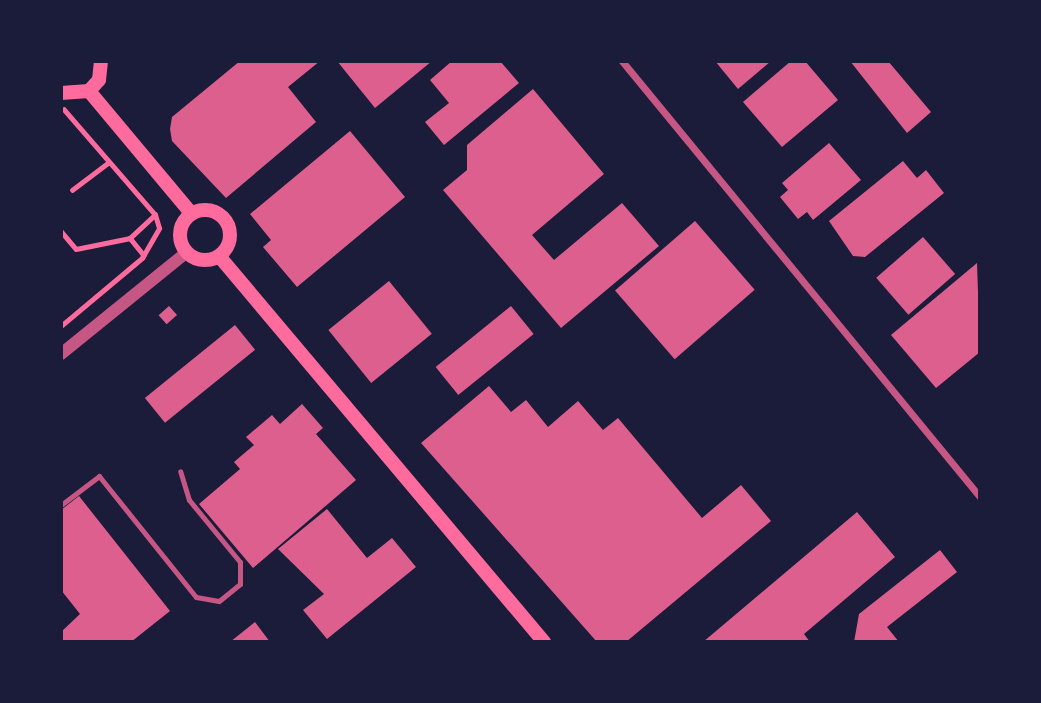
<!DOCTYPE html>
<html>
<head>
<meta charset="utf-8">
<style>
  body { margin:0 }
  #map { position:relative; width:1041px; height:703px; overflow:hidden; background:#1b1b3a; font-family:"Roboto Condensed",sans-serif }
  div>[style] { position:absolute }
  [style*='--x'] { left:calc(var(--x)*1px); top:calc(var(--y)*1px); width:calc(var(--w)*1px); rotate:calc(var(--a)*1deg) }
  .building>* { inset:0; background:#dd5f8e; transform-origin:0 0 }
  .path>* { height:4.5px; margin:-2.25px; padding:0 2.25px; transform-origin:2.25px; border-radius:2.25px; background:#ff6b9d }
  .service>* { height:5px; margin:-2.5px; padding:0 2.5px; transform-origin:2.5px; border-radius:2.5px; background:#c65784 }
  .minor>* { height:7px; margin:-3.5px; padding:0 3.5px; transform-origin:3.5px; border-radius:3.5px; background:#c65784 }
  .tertiary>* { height:12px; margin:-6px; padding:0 6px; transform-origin:6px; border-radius:6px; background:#c65784 }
  .secondary>* { height:14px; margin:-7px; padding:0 7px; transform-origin:7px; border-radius:7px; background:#ff6b9d }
  .secondary>.ring { margin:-7px; padding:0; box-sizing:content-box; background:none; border:14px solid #ff6b9d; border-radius:50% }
  span { translate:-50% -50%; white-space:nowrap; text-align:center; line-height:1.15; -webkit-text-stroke:7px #1b1b3a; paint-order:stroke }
  .frame { position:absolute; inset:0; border:63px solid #1b1b3a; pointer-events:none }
</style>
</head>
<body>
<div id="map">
  <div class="building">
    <i style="clip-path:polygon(240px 61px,320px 61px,288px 87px,316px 122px,226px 198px,172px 141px,170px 129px,172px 117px)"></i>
    <i style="clip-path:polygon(337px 61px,432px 61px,375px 108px)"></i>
    <i style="clip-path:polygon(452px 61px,500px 61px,519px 83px,444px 145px,425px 122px,449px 103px,430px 80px)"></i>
    <i style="clip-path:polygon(715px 61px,771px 61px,738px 89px)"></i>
    <i style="clip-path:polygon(791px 61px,805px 61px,838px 100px,782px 147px,743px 102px)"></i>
    <i style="clip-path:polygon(850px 61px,888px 61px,931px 112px,907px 133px)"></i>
    <i style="clip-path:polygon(533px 89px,604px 174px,532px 235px,554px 260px,622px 203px,659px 246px,561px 328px,443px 190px,467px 170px,467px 145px)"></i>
    <i style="clip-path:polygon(350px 131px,405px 197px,297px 287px,263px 247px,271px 240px,250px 214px)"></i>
    <i style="clip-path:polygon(829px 143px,861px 180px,813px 220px,807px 212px,798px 219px,780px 197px,788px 190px,782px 183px)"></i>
    <i style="clip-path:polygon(903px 161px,917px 178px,926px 170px,944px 193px,865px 257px,853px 256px,829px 221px)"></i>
    <i style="left:695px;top:221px;width:91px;height:106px;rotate:49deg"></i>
    <i style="left:923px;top:237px;width:49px;height:62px;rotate:49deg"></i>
    <i style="clip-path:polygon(977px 263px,980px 352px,936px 388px,891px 335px)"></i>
    <i style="left:389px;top:281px;width:68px;height:78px;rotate:51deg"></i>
    <i style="left:169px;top:306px;width:12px;height:14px;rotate:48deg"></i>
    <i style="left:511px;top:306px;width:36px;height:97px;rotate:51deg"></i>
    <i style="left:235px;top:325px;width:32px;height:116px;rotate:51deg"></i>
    <i style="clip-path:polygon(489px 386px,511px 412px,526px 400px,548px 427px,578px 401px,603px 430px,618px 418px,702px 518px,741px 485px,771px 521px,626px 642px,597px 642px,421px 443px)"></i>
    <i style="clip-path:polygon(302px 404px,323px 428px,316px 434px,356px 480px,253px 568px,199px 504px,240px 469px,234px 462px,254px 445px,246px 437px,272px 415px,280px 424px)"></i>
    <i style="clip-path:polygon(79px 496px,170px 611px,131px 642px,61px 642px,61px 632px,80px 614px,61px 590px,61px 510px)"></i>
    <i style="clip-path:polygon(327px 509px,367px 558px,392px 538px,416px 567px,327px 639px,303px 610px,324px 594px,278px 549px)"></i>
    <i style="clip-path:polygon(857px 512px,895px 557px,804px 634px,810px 642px,703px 642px)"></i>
    <i style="clip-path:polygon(940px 550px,957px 572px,887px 627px,899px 642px,854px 642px,859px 614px)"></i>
    <i style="clip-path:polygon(255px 622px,270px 642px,230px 642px)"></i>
  </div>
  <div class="path">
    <i style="--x:72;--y:190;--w:46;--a:-37.1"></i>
    <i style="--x:61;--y:231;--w:23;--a:50"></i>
    <i style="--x:76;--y:249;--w:55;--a:-11.5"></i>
    <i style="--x:130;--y:238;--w:34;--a:-43"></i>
    <i style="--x:130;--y:238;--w:22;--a:51"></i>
    <i style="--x:61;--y:326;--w:106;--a:-40"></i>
    <i style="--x:142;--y:258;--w:34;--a:-60"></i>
    <i style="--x:159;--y:228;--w:14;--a:-107"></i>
    <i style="--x:155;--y:215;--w:139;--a:-130.9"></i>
  </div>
  <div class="service">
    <i style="--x:61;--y:505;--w:48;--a:-37.3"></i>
    <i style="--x:99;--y:476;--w:155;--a:51.3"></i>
    <i style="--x:196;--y:597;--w:23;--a:10"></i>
    <i style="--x:219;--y:601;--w:27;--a:-39"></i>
    <i style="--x:240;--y:584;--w:22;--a:-90"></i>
    <i style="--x:240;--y:562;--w:80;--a:-129.4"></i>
    <i style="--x:189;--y:500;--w:30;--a:-107"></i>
  </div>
  <div class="minor">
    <i style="--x:622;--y:61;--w:564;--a:50.61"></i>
  </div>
  <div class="tertiary">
    <i style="--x:61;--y:354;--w:162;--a:-39"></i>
  </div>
  <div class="secondary">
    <i style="--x:89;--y:91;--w:160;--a:50.1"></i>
    <i style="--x:61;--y:93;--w:28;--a:-4"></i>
    <i style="--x:89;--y:91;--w:15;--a:-48"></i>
    <i style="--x:99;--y:80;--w:19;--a:-84"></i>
    <i class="ring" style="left:180px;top:210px;width:36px;height:36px"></i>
    <i style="--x:219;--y:256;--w:505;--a:49.9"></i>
  </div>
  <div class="frame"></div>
</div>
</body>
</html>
